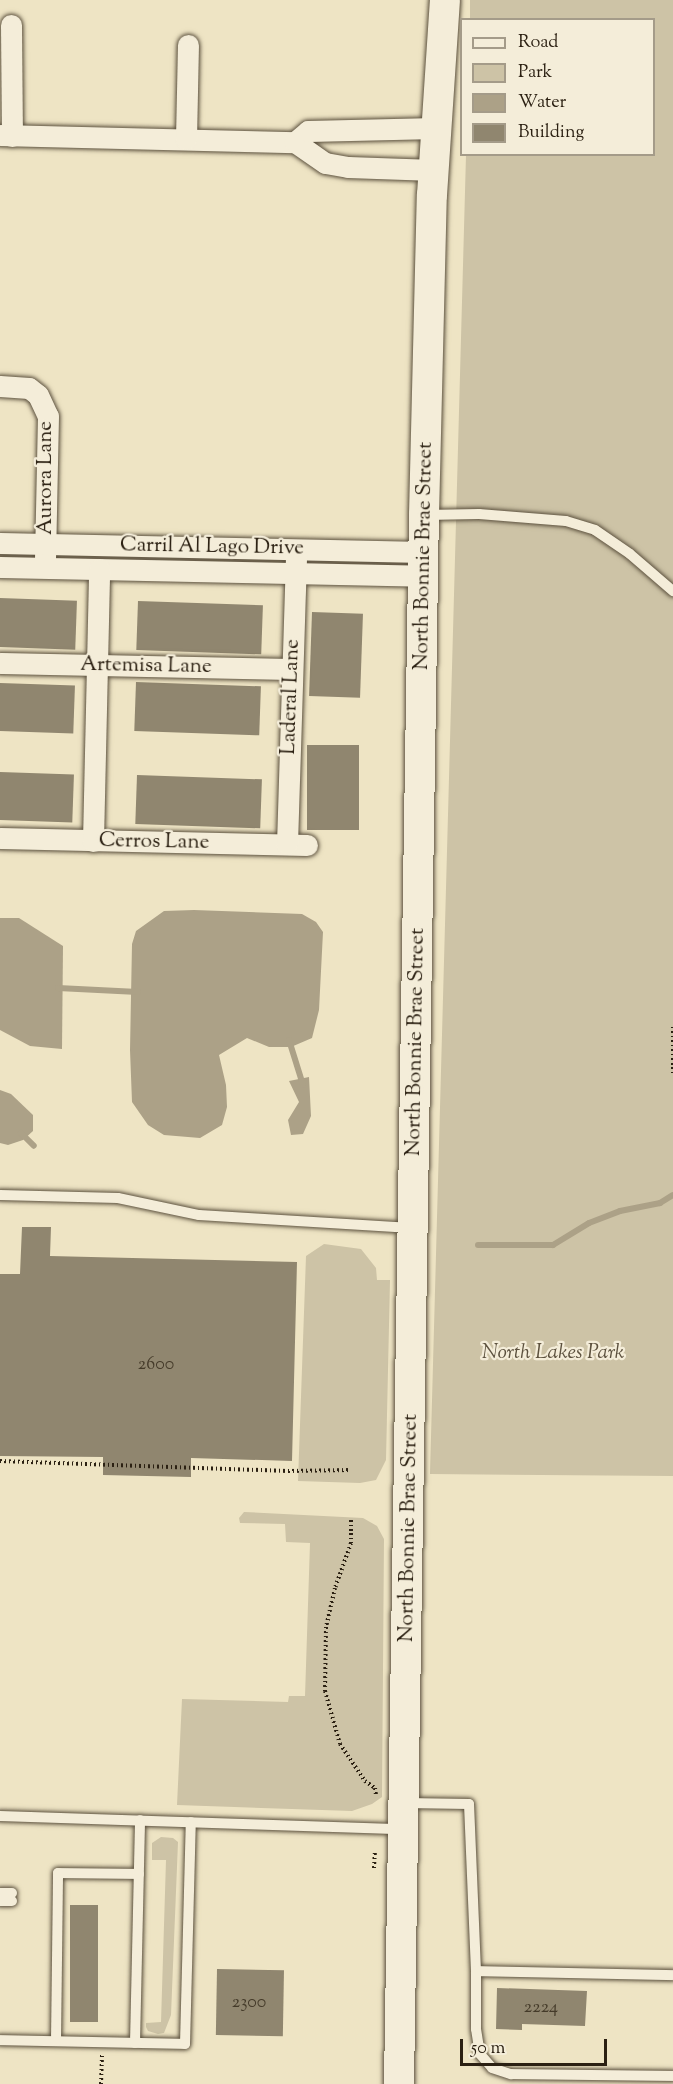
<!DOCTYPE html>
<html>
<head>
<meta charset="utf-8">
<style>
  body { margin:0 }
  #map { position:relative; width:673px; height:2084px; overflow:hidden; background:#eee4c4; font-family:"Sorts Mill Goudy",serif }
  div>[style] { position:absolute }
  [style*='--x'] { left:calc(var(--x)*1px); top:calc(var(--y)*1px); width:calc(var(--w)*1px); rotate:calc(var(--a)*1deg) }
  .green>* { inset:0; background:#cdc3a6 }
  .water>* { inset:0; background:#aca187 }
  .stream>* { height:6px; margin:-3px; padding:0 3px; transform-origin:3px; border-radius:3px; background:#aca187 }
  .building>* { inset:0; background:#90866f; transform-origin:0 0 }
  .path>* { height:4px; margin-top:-2px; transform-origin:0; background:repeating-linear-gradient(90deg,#2b2012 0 1.5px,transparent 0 4.5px) }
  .roads { filter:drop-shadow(0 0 2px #5c513e) drop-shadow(0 0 2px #5c513e) }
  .lane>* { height:10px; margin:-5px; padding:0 5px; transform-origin:5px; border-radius:5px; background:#f4edd9 }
  .street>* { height:21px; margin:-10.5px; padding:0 10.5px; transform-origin:10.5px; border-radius:10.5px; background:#f4edd9 }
  .secondary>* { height:30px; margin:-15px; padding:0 15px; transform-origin:15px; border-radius:15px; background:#f4edd9 }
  span { translate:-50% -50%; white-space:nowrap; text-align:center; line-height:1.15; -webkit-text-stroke:4.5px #f4edd9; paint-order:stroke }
  .number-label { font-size:18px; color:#443a29 }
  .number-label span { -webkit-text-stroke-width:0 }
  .street-label { font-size:21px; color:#2b2012 }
  .park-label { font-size:21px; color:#5c513e; font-style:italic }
  .legend { position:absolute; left:460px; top:18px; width:195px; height:138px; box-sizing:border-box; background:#f4edd9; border:2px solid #a49b89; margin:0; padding:8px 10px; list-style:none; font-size:18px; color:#2b2012 }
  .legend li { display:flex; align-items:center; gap:12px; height:30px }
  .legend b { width:30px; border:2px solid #a49b89 }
  .scale { position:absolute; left:460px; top:2039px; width:147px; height:27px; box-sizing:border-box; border:3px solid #2b2012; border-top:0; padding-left:8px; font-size:18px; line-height:21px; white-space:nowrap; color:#2b2012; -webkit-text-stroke:4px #f4edd9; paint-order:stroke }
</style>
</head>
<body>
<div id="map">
  <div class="green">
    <i style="clip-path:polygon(470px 0,673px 0,673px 1476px,430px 1474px,466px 155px,654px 154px,654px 20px,470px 19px)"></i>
    <i style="clip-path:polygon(324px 1244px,361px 1249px,376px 1268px,377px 1280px,390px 1280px,386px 1460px,376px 1480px,360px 1483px,298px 1481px,306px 1256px)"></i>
    <i style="clip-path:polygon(244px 1512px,363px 1518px,377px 1526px,384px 1539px,382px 1797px,372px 1804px,352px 1811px,177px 1805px,182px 1699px,288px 1702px,289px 1696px,305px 1696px,310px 1543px,286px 1542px,285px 1524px,240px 1523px,239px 1518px)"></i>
    <i style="clip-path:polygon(161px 1837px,173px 1838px,178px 1842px,171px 2015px,164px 2033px,158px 2034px,148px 2031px,146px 2027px,146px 2023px,161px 2022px,166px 1860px,152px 1860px,152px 1843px)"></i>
  </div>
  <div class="water">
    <i style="clip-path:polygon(194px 910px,302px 914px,316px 922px,323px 932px,319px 1010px,312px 1038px,291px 1047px,269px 1047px,247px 1038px,219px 1055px,226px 1085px,227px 1107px,222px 1125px,200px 1138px,164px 1135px,148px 1125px,132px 1102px,130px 1050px,132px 944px,136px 931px,164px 911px)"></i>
    <i style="clip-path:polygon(0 918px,19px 918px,63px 946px,62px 1049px,30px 1046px,0 1030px)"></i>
    <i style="clip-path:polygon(309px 1077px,311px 1116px,303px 1134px,291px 1135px,288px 1120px,299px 1102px,289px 1081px)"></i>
    <i style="clip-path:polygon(0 1090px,11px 1094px,33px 1115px,33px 1131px,23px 1140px,8px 1145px,0 1143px)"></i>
  </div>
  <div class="stream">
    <i style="--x:58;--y:988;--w:80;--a:2.9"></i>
    <i style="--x:289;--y:1040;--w:47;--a:72.7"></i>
    <i style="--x:21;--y:1133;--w:18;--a:45"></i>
    <i style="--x:478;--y:1245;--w:75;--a:0"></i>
    <i style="--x:553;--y:1245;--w:42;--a:-31.4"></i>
    <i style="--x:589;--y:1223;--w:33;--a:-21"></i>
    <i style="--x:620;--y:1211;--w:41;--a:-11.3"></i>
    <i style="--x:660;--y:1203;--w:15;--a:-32"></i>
  </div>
  <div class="building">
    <i style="left:0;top:598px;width:77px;height:49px;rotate:2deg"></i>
    <i style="left:138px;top:601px;width:125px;height:49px;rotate:2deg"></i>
    <i style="left:312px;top:612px;width:51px;height:84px;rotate:2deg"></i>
    <i style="left:136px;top:682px;width:125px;height:49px;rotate:2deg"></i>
    <i style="left:0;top:683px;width:75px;height:48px;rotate:2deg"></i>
    <i style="left:307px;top:745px;width:52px;height:85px"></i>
    <i style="left:0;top:772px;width:74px;height:48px;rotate:2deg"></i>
    <i style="left:137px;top:775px;width:125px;height:49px;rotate:2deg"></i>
    <i style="clip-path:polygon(22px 1227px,51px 1227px,50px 1256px,297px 1262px,292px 1461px,191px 1458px,191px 1477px,103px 1475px,103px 1457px,0 1456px,0 1274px,20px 1274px)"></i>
    <i style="left:70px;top:1905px;width:28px;height:117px"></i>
    <i style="left:217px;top:1969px;width:67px;height:66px;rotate:1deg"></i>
    <i style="clip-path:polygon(497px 1988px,587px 1991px,585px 2026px,522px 2024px,522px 2030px,496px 2029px)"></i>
  </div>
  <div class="path">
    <i style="--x:673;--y:1027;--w:46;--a:90"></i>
    <i style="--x:0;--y:1461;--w:288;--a:2"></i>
    <i style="--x:288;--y:1471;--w:63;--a:-0.9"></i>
    <i style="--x:351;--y:1520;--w:23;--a:90"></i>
    <i style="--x:351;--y:1543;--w:48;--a:109.6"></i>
    <i style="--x:335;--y:1588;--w:40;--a:103"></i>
    <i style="--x:326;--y:1627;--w:64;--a:90.9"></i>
    <i style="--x:325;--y:1691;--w:55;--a:74.2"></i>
    <i style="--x:340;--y:1744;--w:45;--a:56"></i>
    <i style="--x:365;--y:1781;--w:12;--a:35"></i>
    <i style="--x:375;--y:1788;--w:7;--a:82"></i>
    <i style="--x:374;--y:1868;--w:17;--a:-87"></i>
    <i style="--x:101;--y:2084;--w:29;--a:-88"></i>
  </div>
  <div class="roads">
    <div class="lane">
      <i style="--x:424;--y:515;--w:55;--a:-1"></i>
      <i style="--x:479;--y:514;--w:87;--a:4.6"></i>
      <i style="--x:566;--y:521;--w:30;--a:17"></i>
      <i style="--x:595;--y:530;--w:42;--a:34.4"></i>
      <i style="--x:630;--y:554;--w:57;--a:40.7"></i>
      <i style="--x:0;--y:1195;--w:118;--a:1.5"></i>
      <i style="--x:118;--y:1198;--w:83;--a:11.9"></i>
      <i style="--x:199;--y:1215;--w:213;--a:3.5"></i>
      <i style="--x:405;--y:1803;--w:64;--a:0.9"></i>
      <i style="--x:469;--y:1804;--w:167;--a:87.6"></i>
      <i style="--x:476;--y:1971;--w:58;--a:90"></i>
      <i style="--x:476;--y:2029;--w:25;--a:81"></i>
      <i style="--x:480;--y:2054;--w:18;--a:49"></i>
      <i style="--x:492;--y:2068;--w:20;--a:18"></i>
      <i style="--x:511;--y:2074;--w:162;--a:0.7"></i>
      <i style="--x:0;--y:1816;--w:402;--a:1.9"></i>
      <i style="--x:0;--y:1893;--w:12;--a:0"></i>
      <i style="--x:0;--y:1901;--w:12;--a:0"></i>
      <i style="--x:476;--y:1971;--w:197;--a:1.2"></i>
      <i style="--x:0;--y:2040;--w:185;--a:1.2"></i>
      <i style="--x:185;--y:2044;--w:222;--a:-88.5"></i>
      <i style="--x:56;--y:2041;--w:168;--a:-89.3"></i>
      <i style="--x:58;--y:1873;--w:81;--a:0.7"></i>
      <i style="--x:135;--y:2043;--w:223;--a:-88.7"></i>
    </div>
    <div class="street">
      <i style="--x:11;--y:25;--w:111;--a:89.5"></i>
      <i style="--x:0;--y:135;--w:295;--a:1.4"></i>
      <i style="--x:186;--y:139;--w:94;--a:-88.8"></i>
      <i style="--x:434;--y:170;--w:86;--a:-178"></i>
      <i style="--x:348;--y:167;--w:23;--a:-170"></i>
      <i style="--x:325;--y:163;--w:37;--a:-145"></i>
      <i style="--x:295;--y:142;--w:17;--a:-40"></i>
      <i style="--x:308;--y:131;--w:128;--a:-1.3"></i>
      <i style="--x:0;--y:386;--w:29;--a:4"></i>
      <i style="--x:29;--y:388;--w:11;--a:38"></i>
      <i style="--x:38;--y:395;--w:23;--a:65"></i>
      <i style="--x:48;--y:416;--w:142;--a:91.2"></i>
      <i style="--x:0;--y:543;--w:424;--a:1.2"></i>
      <i style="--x:0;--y:567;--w:423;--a:1.2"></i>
      <i style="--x:0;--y:663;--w:292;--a:1.2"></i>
      <i style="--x:0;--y:838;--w:307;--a:1.3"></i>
      <i style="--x:93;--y:841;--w:272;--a:-88.7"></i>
      <i style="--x:287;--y:844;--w:286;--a:-88.2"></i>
    </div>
    <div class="secondary">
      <i style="--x:399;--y:2084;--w:1569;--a:-89.09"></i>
      <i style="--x:424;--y:515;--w:320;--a:-88.6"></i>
      <i style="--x:432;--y:195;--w:195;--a:-86.2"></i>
    </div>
  </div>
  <div class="number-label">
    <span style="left:156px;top:1365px">2600</span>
    <span style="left:249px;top:2003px">2300</span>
    <span style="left:541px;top:2008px">2224</span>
  </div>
  <div class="street-label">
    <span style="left:46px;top:478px;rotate:-90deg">Aurora Lane</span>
    <span style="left:212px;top:547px;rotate:1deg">Carril Al Lago Drive</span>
    <span style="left:424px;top:556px;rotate:-89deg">North Bonnie Brae Street</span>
    <span style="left:146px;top:666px;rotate:1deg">Artemisa Lane</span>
    <span style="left:291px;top:697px;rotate:-88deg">Laderal Lane</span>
    <span style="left:154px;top:842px;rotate:1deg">Cerros Lane</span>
    <span style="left:416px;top:1042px;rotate:-89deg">North Bonnie Brae Street</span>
    <span style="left:409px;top:1528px;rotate:-89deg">North Bonnie Brae Street</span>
  </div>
  <div class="park-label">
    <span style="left:553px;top:1353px">North Lakes Park</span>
  </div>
  <ul class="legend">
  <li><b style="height:8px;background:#f4edd9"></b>Road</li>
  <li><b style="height:16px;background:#cdc3a6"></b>Park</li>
  <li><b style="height:16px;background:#aca187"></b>Water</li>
  <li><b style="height:16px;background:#90866f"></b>Building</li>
  </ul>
  <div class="scale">50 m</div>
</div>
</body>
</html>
